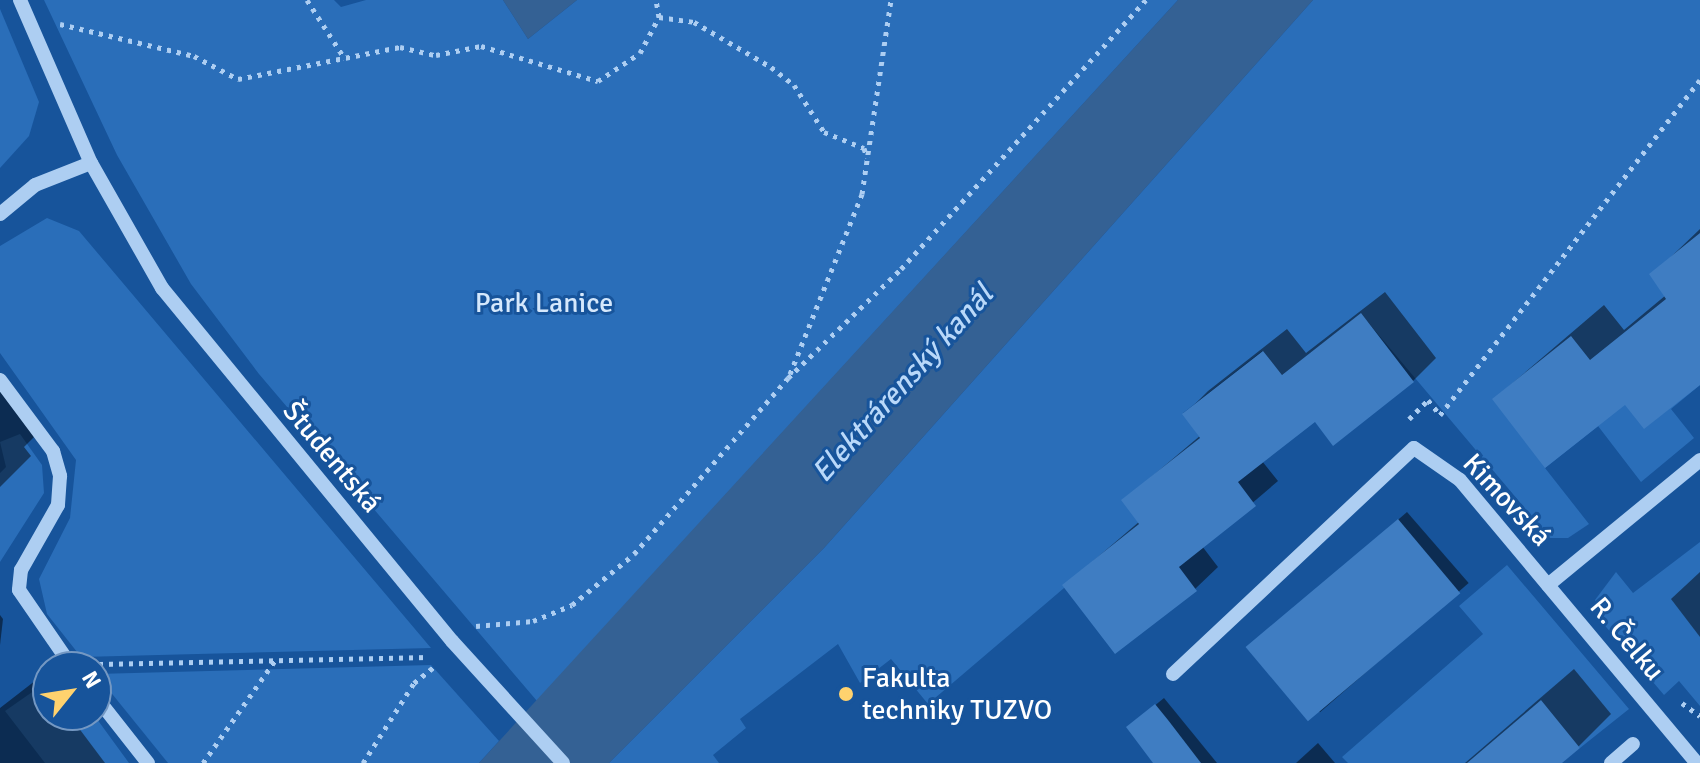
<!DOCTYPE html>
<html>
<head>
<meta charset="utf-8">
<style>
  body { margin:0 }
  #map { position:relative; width:1700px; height:763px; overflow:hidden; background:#17549b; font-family:Signika,sans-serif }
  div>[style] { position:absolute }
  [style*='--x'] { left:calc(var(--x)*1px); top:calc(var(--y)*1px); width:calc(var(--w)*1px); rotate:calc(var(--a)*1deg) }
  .green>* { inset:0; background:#2a6eb9 }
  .water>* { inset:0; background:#346194 }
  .shadow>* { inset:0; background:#0007; transform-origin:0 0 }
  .building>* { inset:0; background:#3f7dc2; transform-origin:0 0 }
  .path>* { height:5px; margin-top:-2.5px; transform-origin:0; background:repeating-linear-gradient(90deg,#adcef2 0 4px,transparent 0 10px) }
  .minor>* { height:14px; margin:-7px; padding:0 7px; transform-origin:7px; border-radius:7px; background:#adcef2 }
  .dots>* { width:22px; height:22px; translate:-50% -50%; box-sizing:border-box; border:4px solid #17549b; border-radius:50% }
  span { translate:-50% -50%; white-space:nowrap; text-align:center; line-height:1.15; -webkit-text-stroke:6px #17549b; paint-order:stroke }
  .park-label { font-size:28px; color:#d5e8fc }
  .street-label { font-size:28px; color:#fff }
  .poi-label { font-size:28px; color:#fff }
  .left { translate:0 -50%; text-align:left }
  .water-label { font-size:30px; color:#b9d8f9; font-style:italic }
  .north { position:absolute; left:32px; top:651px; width:80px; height:80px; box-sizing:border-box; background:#17549b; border:2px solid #7498c3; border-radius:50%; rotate:60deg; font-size:22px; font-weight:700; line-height:32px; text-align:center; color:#fff }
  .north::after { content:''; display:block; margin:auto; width:28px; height:36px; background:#ffd26e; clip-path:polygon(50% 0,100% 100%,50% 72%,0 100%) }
</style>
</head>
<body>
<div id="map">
  <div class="green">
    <i style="clip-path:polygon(44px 0,334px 0,341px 7px,366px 0,503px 0,528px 39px,577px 0,1178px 0,537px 701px,259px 374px,191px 284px,117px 155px)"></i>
    <i style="clip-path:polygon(1313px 0,1700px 0,1700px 385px,1671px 409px,1694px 438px,1641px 482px,1598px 426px,1545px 468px,1589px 524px,1568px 538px,1550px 538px,1361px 314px,1282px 375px,1262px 351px,1183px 413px,1200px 438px,1139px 524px,928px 704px,891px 659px,860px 683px,838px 644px,740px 719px,746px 728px,713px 755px,719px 763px,609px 763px,824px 548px)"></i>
    <i style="clip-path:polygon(0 9px,39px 102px,29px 136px,0 168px)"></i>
    <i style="clip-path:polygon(47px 218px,79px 231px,431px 648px,81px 657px,47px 614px,39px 579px,70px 518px,76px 460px,0 353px,0 246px)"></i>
    <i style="clip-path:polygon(20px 434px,42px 465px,44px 493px,0 562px,0 473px,6px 467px,0 442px)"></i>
    <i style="clip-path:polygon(1700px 542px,1700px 706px,1679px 681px,1664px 695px,1601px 621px,1595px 600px,1616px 572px,1633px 593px)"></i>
    <i style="clip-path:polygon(1507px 565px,1629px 709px,1580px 748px,1541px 700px,1467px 763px,1348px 763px,1342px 757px,1483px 634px,1459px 606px)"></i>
    <i style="clip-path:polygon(431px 665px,499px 741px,479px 763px,168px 763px,96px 674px)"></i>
    <i style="clip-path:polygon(48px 681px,48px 715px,94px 715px,129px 763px,45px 763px,5px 711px)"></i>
  </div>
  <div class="water">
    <i style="clip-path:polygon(503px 0,577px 0,528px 39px)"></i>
    <i style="clip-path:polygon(1178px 0,1313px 0,824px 548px,609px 763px,479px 763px)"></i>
  </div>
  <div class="shadow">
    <i style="clip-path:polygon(1700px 229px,1700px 383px,1625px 403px,1494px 399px,1604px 305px,1624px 330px,1666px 295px,1652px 275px)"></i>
    <i style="clip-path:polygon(1385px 292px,1436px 358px,1413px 381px,1315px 419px,1262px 461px,1278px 481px,1202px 546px,1218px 567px,1195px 589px,1065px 585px,1140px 521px,1124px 500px,1201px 435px,1185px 414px,1208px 391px,1287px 329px,1306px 353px)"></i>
    <i style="clip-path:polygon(0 379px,40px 431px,24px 447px,31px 456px,0 487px)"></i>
    <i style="left:1407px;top:512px;width:94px;height:197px;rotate:49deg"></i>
    <i style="clip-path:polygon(1700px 572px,1700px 637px,1671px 599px)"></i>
    <i style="clip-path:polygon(0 615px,3px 619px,0 645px)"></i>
    <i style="clip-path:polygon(1574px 669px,1611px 714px,1579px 746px,1559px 763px,1465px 763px)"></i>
    <i style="clip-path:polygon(40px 677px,48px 715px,69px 715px,105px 763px,0 763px,0 708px)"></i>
    <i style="clip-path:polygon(1164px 698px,1217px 763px,1156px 763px,1137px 720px)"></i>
    <i style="clip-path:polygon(1318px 743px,1335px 763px,1296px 763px)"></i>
  </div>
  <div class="building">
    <i style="clip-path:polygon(1700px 233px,1700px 385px,1644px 429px,1625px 405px,1545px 468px,1492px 399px,1571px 336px,1590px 360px,1666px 299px,1649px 274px)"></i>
    <i style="clip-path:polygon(1361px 313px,1414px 382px,1333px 446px,1315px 422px,1238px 482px,1256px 506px,1179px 567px,1197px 591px,1115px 654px,1062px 585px,1139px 524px,1121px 500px,1200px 438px,1182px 414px,1263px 351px,1282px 375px)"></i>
    <i style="left:1398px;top:519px;width:97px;height:199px;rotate:50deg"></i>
    <i style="clip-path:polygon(1541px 700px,1580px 748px,1562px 763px,1467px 763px)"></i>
    <i style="clip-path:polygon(1155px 704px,1168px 720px,1201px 763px,1153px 763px,1126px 727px)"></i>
  </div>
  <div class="path">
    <i style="--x:307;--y:0;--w:70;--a:57.2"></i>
    <i style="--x:659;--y:17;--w:35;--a:8"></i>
    <i style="--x:694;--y:22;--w:89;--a:30.3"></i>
    <i style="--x:771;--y:67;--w:29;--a:38"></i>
    <i style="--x:794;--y:85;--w:56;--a:57.4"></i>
    <i style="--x:824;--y:132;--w:43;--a:21.8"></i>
    <i style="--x:864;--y:148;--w:10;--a:73"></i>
    <i style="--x:60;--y:24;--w:138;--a:13.4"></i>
    <i style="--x:194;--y:56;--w:50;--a:27.6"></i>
    <i style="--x:238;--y:79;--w:165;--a:-11.2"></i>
    <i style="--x:400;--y:47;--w:37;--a:13"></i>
    <i style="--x:436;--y:55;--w:46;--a:-11.3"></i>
    <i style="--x:481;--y:46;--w:122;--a:16.7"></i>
    <i style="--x:598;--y:81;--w:50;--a:-33.7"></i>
    <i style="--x:640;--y:53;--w:41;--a:-62.2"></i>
    <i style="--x:659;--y:17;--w:17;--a:-100"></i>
    <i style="--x:790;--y:374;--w:194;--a:-68.2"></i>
    <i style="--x:862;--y:194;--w:196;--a:-81.5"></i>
    <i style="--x:1409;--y:419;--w:27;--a:-45"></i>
    <i style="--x:1428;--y:400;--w:19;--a:51"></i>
    <i style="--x:1440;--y:415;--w:424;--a:-52.2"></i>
    <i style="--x:476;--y:626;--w:57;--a:-5"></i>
    <i style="--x:533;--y:621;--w:42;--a:-22.3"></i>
    <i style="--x:572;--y:605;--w:80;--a:-39.4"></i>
    <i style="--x:634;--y:554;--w:234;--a:-48.8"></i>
    <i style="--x:788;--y:378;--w:157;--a:-44"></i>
    <i style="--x:901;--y:269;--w:364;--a:-47.7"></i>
    <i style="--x:99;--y:664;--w:330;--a:-1.2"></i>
    <i style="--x:1682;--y:703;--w:22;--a:36"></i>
    <i style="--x:203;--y:763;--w:127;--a:-54.9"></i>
    <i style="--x:363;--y:763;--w:95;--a:-57.5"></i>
    <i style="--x:414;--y:683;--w:27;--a:-39"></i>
  </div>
  <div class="minor">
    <i style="--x:20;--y:0;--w:178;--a:66.5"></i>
    <i style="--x:91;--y:163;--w:144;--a:60.4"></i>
    <i style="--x:162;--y:288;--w:457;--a:50.6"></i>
    <i style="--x:452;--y:641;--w:165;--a:47.7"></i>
    <i style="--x:0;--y:214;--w:45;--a:-39.6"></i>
    <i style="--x:35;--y:185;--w:60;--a:-21.4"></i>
    <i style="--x:0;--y:380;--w:89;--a:53.3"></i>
    <i style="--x:53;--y:451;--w:26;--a:74"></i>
    <i style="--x:60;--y:476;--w:29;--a:94"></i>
    <i style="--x:58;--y:505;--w:75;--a:119.6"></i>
    <i style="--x:21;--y:570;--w:20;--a:96"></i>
    <i style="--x:19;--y:590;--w:93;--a:55.5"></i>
    <i style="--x:1548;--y:585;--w:197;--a:-39.4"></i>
    <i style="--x:1173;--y:674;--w:330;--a:-43.2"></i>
    <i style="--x:1414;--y:448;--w:56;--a:34.8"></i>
    <i style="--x:1460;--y:480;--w:369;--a:50.1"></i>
    <i style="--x:96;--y:697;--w:84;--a:51.8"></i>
    <i style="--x:1611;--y:763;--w:29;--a:-41"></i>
  </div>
  <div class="dots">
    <i style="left:846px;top:694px;background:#ffd26e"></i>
  </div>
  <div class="park-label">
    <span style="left:544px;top:303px">Park Lanice</span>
  </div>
  <div class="street-label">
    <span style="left:332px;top:457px;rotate:50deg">Študentská</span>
    <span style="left:1507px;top:500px;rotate:47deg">Kimovská</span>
    <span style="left:1627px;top:639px;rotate:50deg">R. Čelku</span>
  </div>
  <div class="poi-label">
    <span class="left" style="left:862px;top:694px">Fakulta<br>techniky TUZVO</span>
  </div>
  <div class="water-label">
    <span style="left:903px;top:384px;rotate:-48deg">Elektrárenský kanál</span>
  </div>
  <div class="north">N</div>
</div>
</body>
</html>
